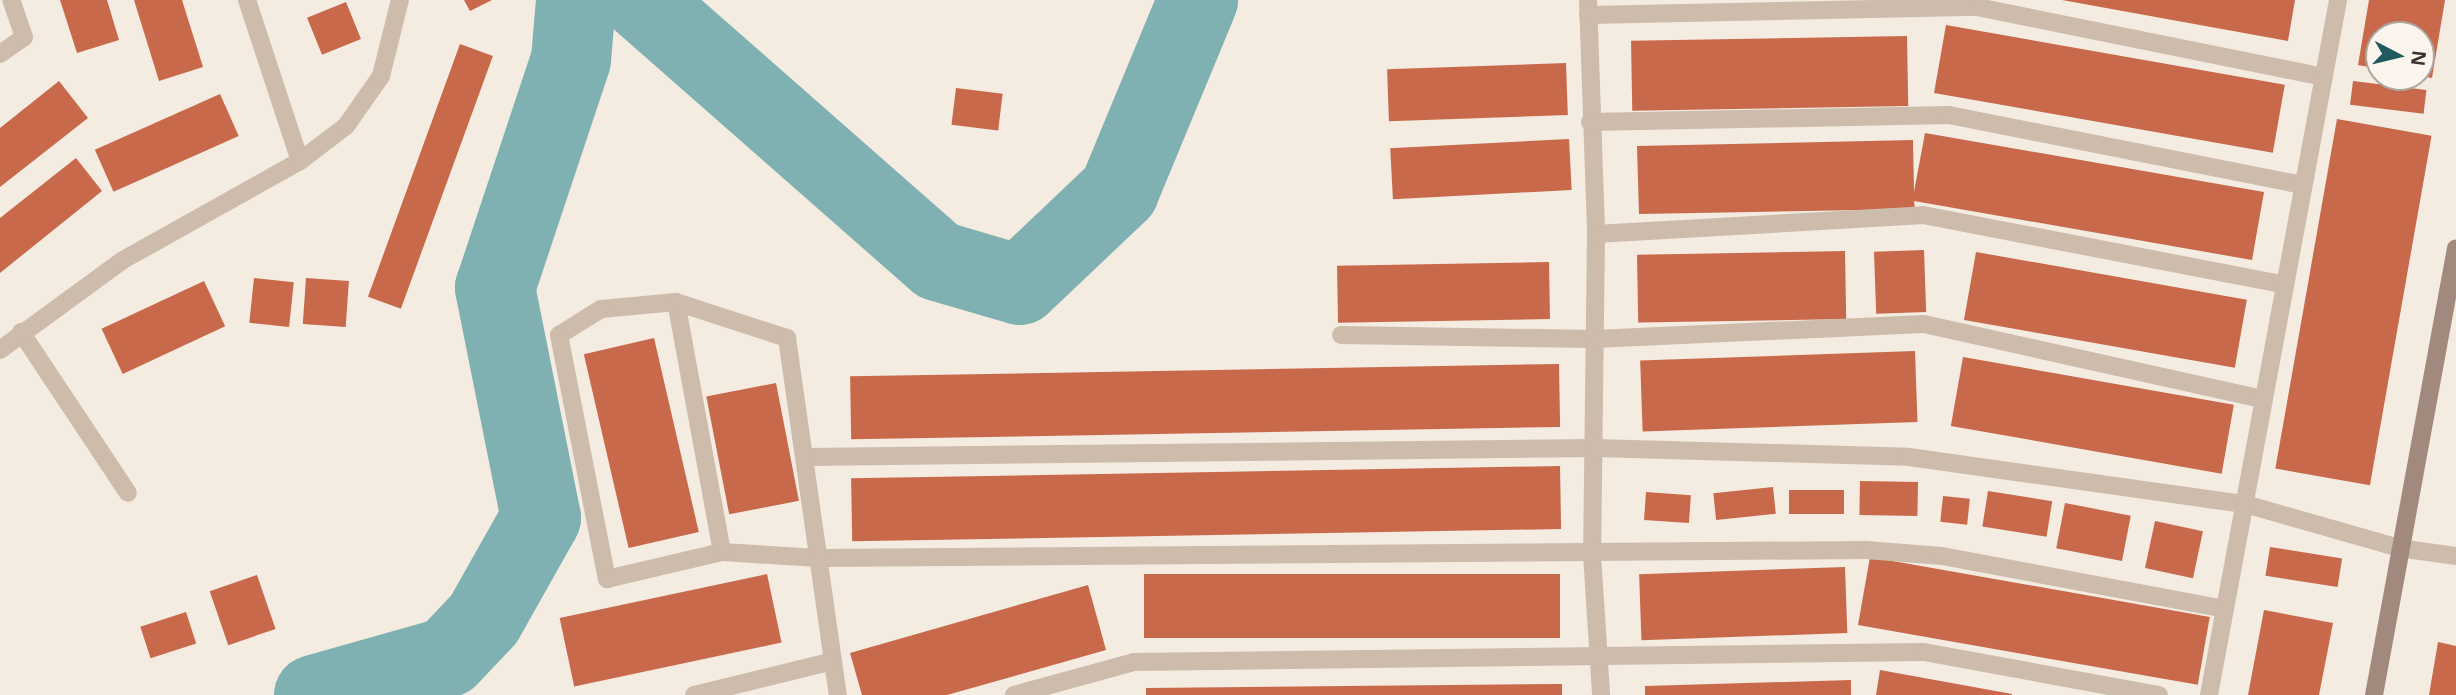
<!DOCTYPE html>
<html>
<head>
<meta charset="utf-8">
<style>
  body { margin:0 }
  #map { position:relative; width:2456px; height:695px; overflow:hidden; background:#f4ebe1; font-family:"Noto Sans",sans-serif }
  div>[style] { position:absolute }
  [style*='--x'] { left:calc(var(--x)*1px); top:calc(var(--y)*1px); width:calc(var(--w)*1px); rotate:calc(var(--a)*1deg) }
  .river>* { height:80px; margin:-40px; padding:0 40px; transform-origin:40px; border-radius:40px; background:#7fb0b2 }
  .building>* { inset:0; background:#c8694b; transform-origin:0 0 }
  .street>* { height:18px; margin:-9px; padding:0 9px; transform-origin:9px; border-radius:9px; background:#cdbbac }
  .secondary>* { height:18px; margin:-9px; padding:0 9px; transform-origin:9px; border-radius:9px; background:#a18a7d }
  span { translate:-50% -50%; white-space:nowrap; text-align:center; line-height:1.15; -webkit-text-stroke:5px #fbf5ee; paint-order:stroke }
  .north { position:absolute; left:2365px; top:21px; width:70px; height:70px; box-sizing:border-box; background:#fbf5ee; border:2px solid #aea6a0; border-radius:50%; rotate:97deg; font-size:19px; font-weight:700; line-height:28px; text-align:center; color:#3b302b }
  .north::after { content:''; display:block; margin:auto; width:24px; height:32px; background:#1f5a5e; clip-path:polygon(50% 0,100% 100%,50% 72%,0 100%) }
</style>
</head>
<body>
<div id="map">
  <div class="river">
    <i style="--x:641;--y:0;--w:395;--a:41.3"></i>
    <i style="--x:938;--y:261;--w:85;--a:16.3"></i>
    <i style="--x:1020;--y:285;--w:137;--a:-43.5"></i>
    <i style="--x:1119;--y:191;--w:207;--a:-67.5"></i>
    <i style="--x:314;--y:695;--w:139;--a:-15.8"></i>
    <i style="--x:448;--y:657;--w:52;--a:-46.5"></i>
    <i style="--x:484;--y:619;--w:116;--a:-60.6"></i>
    <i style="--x:541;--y:518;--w:235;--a:-101.3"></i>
    <i style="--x:495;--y:288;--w:240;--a:-71.6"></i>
    <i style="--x:571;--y:60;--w:60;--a:-85.2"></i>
  </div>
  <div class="building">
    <i style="clip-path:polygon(60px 0,107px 0,119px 40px,77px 53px)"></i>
    <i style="clip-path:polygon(134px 0,182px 0,203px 67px,159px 81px)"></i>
    <i style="clip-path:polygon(464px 0,492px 0,470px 11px)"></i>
    <i style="clip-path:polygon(2062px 0,2295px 0,2288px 41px)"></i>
    <i style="clip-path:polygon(2369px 0,2445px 0,2432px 78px,2421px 76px,2421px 35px,2379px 35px,2379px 69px,2358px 65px)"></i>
    <i style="left:346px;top:2px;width:40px;height:42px;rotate:68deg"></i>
    <i style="left:1946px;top:25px;width:344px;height:69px;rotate:10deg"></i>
    <i style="left:1907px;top:36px;width:70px;height:276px;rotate:89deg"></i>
    <i style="left:460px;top:44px;width:35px;height:269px;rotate:20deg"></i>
    <i style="left:1566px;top:63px;width:52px;height:179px;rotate:88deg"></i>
    <i style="clip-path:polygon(59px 81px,88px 118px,0 187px,0 128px)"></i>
    <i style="left:2353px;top:81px;width:74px;height:24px;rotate:7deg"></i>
    <i style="left:956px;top:88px;width:47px;height:37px;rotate:7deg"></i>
    <i style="left:220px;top:94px;width:46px;height:137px;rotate:66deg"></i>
    <i style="left:2337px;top:119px;width:96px;height:355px;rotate:10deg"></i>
    <i style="clip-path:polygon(1925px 133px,2264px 192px,2252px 260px,1914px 201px,1915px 209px,1639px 214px,1637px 146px,1913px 140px,1914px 192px)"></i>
    <i style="left:1569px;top:139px;width:51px;height:179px;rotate:87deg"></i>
    <i style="clip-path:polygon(76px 158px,102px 191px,0 273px,0 218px)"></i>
    <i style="left:1924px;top:250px;width:62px;height:50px;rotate:88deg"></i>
    <i style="left:1845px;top:251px;width:68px;height:208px;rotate:89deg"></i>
    <i style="left:1976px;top:252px;width:275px;height:69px;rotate:10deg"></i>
    <i style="left:1549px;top:262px;width:57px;height:212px;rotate:89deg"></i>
    <i style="left:254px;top:278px;width:40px;height:45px;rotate:6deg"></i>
    <i style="left:306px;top:278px;width:43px;height:46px;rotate:4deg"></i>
    <i style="left:204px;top:281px;width:50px;height:113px;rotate:65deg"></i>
    <i style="left:654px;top:338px;width:199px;height:72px;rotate:77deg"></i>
    <i style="left:1915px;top:351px;width:71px;height:275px;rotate:88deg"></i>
    <i style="left:1963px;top:357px;width:275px;height:70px;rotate:10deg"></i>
    <i style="left:1559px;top:364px;width:63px;height:709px;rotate:89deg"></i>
    <i style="left:776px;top:383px;width:120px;height:71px;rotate:79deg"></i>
    <i style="left:1560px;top:466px;width:63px;height:709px;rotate:89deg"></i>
    <i style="left:1860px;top:481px;width:58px;height:34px;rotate:1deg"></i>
    <i style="left:1773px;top:487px;width:27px;height:60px;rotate:84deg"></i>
    <i style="left:1844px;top:490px;width:24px;height:55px;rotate:90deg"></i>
    <i style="left:1988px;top:491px;width:65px;height:36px;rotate:9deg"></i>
    <i style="left:1646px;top:492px;width:45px;height:28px;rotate:4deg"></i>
    <i style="left:1943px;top:496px;width:27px;height:26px;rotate:6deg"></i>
    <i style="left:2065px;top:503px;width:67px;height:46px;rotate:11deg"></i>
    <i style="left:2155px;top:521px;width:49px;height:48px;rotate:12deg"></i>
    <i style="left:2270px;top:547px;width:73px;height:29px;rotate:9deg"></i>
    <i style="left:1870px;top:557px;width:345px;height:69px;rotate:10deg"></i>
    <i style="left:1845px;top:567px;width:66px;height:206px;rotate:88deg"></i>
    <i style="left:767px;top:574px;width:70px;height:212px;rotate:78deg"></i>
    <i style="left:1560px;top:574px;width:64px;height:416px;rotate:90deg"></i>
    <i style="left:257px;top:575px;width:57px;height:50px;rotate:71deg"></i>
    <i style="clip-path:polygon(1088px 585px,1106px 650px,947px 695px,862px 695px,850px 653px)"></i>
    <i style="clip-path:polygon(2264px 610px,2333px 623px,2319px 695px,2248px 695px)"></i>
    <i style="left:186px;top:612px;width:33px;height:48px;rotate:72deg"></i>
    <i style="clip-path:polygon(2438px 642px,2456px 646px,2456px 695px,2429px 695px)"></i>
    <i style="clip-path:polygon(1880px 670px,2012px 694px,2012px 695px,1876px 695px)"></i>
    <i style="clip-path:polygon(1851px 680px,1851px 695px,1645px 695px,1645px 686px)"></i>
    <i style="clip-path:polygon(1562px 684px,1562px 695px,1146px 695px,1146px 688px)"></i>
  </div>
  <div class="street">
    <i style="--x:247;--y:0;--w:169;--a:71.8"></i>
    <i style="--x:1588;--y:0;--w:234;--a:88"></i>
    <i style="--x:1596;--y:234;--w:320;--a:90.7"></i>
    <i style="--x:1592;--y:554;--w:141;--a:86.3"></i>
    <i style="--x:1588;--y:15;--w:389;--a:-1.2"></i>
    <i style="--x:1977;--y:7;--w:354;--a:11.4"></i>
    <i style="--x:0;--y:54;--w:29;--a:-35"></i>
    <i style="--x:24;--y:37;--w:39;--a:-109"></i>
    <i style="--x:1590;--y:122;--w:359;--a:-1.1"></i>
    <i style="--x:1949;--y:115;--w:361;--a:11.2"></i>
    <i style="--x:1596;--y:234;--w:328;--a:-3.3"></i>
    <i style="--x:1923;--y:215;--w:369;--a:10.9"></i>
    <i style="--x:676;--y:302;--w:75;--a:174.7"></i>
    <i style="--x:601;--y:309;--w:49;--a:148.2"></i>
    <i style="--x:559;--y:335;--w:249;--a:78.9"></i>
    <i style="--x:607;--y:579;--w:118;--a:-13.2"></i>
    <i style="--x:722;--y:552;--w:96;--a:3.6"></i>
    <i style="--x:818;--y:558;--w:1048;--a:-0.44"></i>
    <i style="--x:1866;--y:550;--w:76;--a:4.5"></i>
    <i style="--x:1942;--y:556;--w:288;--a:10.6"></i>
    <i style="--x:21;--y:332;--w:193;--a:56.4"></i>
    <i style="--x:1341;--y:335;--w:254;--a:0.9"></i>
    <i style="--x:1595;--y:339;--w:329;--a:-2.6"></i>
    <i style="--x:1924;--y:324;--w:347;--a:12.5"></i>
    <i style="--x:0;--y:350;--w:152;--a:-36.2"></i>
    <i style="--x:123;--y:260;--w:203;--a:-29.2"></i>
    <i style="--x:300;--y:161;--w:58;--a:-37.3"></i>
    <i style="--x:346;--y:126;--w:61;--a:-55"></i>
    <i style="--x:381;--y:76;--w:78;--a:-76"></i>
    <i style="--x:806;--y:457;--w:790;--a:-0.65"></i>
    <i style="--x:1596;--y:448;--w:313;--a:1.6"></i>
    <i style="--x:1909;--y:457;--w:339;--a:8"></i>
    <i style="--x:2245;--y:504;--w:160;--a:15.9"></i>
    <i style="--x:2399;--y:548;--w:58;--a:8"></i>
    <i style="--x:722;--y:552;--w:254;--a:-100.4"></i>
    <i style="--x:676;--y:302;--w:117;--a:18"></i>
    <i style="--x:787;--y:338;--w:361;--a:81.9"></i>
    <i style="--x:694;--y:695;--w:139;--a:-13.7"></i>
    <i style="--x:1014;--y:695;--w:124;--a:-15.4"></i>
    <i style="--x:1134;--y:662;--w:790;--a:-0.73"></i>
    <i style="--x:1924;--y:652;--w:239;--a:10.4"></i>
    <i style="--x:2209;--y:695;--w:707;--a:-79.48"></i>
  </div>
  <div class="secondary">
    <i style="--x:2374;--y:695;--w:454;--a:-79.6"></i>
  </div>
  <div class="north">N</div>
</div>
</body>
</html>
